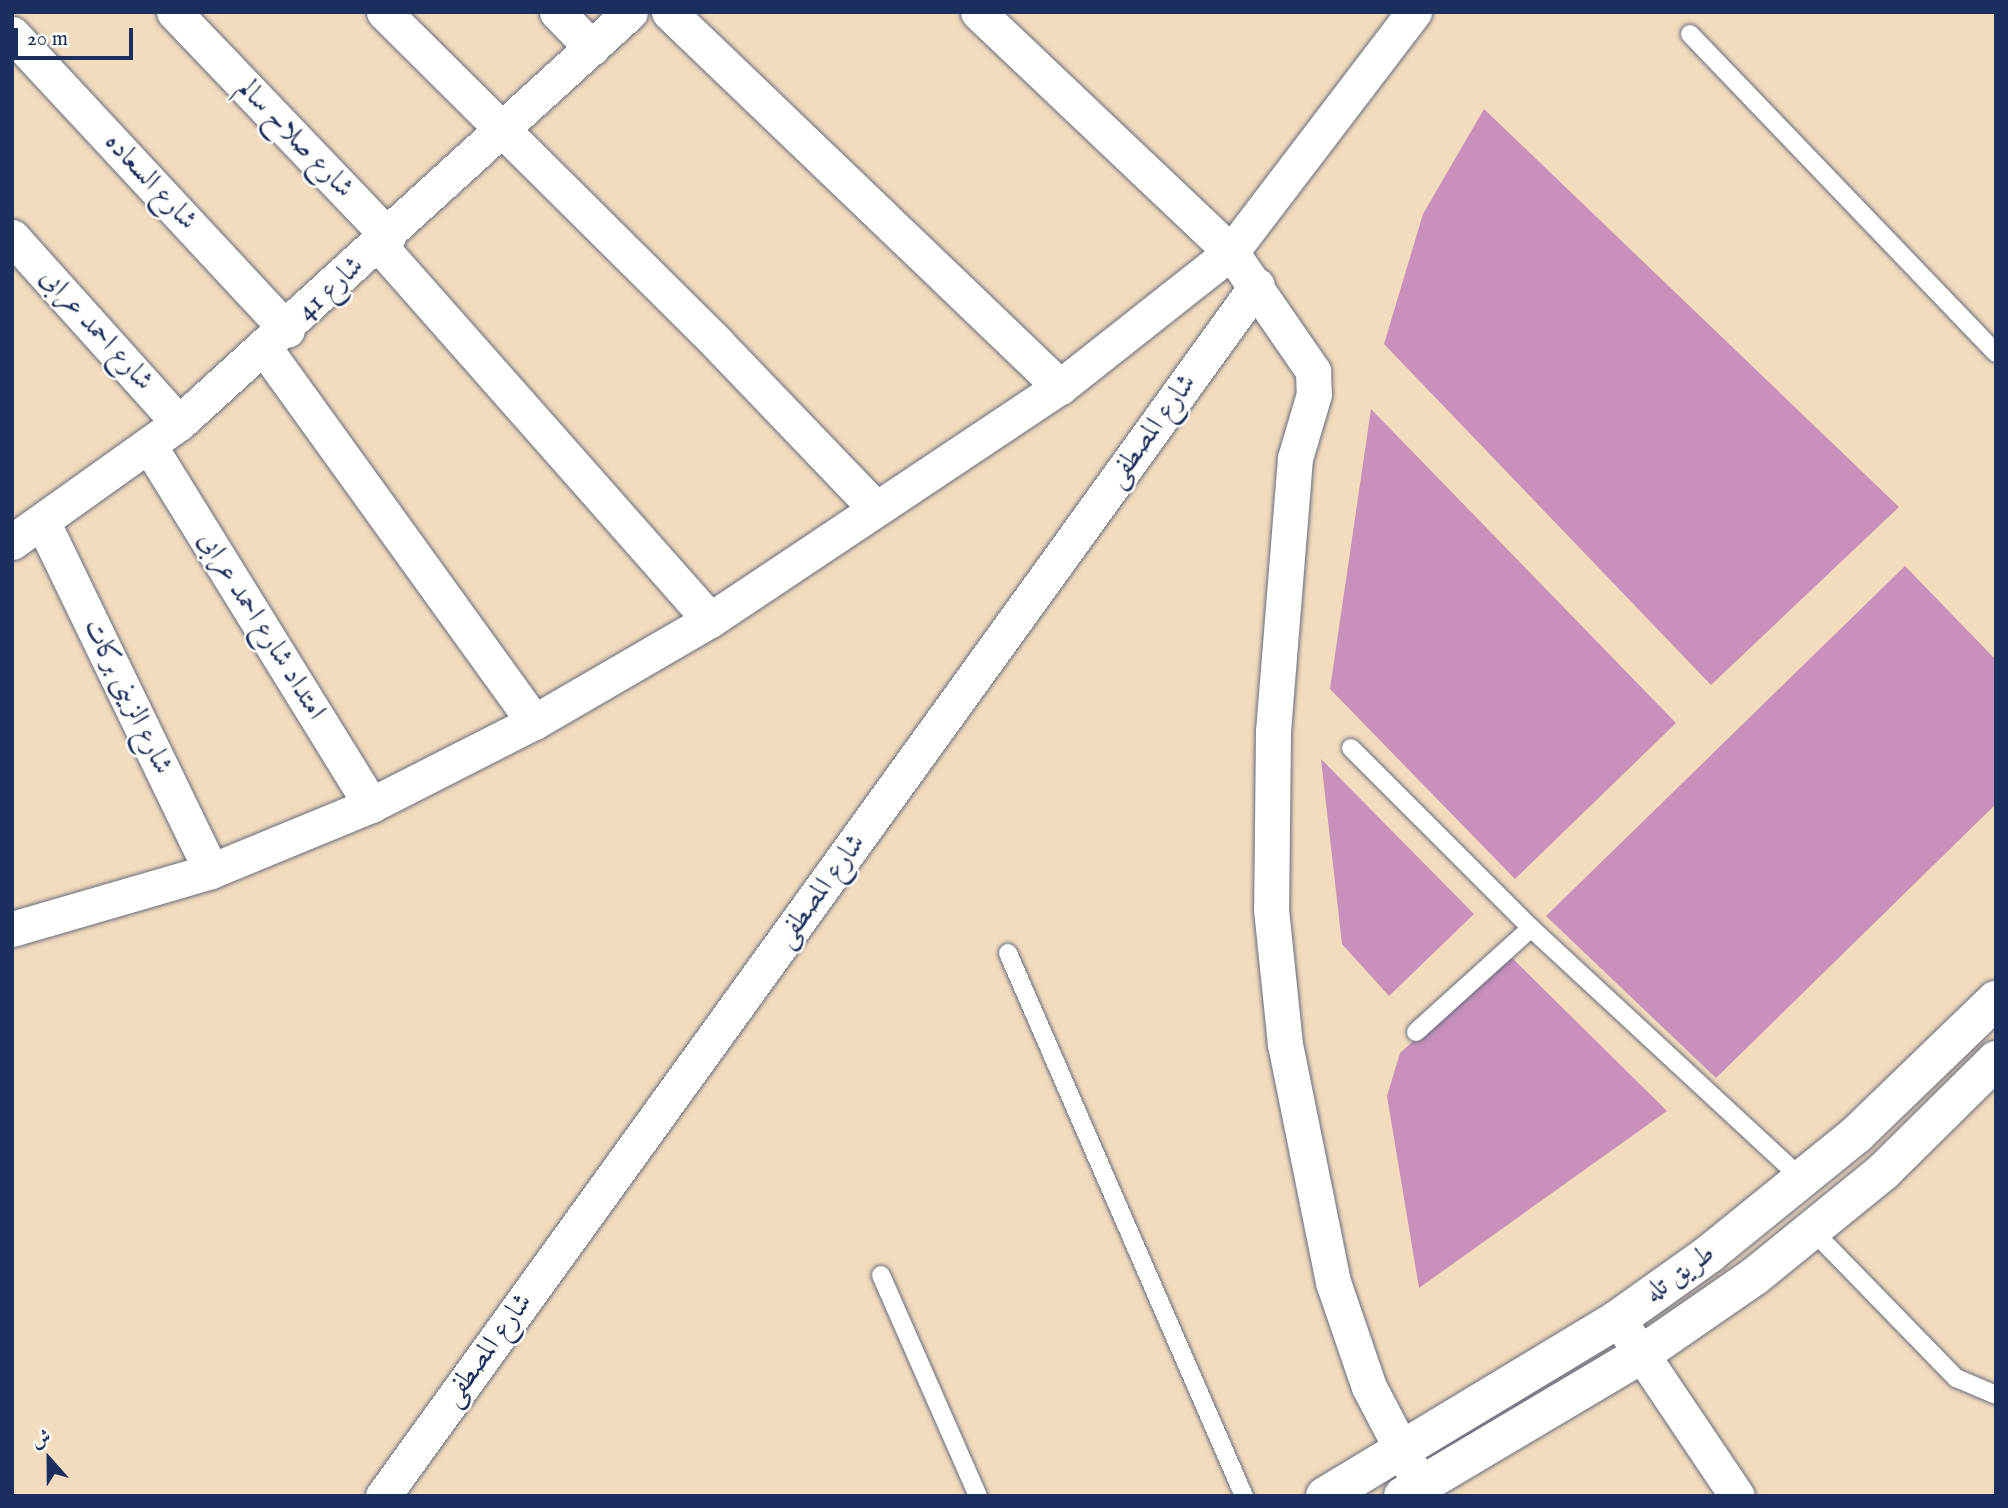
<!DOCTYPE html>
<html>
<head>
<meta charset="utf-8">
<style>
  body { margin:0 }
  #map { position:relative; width:2008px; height:1508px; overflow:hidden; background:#f3dcbd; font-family:"IM FELL English",Amiri,serif }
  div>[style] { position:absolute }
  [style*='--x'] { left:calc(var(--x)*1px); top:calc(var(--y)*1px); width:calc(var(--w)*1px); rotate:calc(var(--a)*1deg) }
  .building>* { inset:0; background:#c890bb }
  .roads { filter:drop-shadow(0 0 2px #676c7f) drop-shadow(0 0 2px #676c7f) }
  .lane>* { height:18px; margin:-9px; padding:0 9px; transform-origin:9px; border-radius:9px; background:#fff }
  .street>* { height:35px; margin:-17.5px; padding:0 17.5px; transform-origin:17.5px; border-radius:17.5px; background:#fff }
  .secondary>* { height:38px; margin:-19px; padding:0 19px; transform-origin:19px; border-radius:19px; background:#fff }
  span { translate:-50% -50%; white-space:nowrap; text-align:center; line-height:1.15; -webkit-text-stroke:5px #fdfcf7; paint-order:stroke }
  .street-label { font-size:28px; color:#1b2f5e }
  .frame { position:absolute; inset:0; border:14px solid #1b2f5e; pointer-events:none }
  .north { position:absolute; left:14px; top:1424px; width:70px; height:70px; -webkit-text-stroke:5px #fdfcf7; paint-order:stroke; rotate:339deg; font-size:19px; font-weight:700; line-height:28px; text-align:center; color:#1b2f5e }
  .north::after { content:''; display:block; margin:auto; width:24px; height:32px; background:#1b2f5e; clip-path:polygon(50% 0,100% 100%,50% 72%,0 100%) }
  .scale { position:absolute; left:14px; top:28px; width:119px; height:32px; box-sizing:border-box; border:4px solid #1b2f5e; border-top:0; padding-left:9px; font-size:21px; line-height:24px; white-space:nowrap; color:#1b2f5e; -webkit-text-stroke:5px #fdfcf7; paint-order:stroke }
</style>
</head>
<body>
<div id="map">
  <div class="building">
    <i style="clip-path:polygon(1484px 109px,1899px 507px,1711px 685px,1384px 344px,1423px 214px)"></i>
    <i style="clip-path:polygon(1371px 409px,1676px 723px,1515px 879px,1330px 689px)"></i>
    <i style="clip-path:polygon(1905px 566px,1996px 660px,1996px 804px,1716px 1078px,1546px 916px)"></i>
    <i style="clip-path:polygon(1321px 759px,1474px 914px,1389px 996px,1342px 944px)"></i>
    <i style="clip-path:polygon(1508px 954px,1667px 1111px,1419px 1288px,1387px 1096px,1400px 1053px)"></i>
  </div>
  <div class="roads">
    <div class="lane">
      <i style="--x:1690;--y:34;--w:442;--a:46.2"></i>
      <i style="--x:1351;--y:748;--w:255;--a:45"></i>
      <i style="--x:1531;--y:928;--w:371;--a:42.8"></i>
      <i style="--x:1008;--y:953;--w:592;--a:66.51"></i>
      <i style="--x:1416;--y:1032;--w:155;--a:-42.1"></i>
      <i style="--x:1814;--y:1232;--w:204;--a:45.8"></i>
      <i style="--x:1956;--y:1378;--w:43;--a:23"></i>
      <i style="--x:881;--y:1275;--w:241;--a:66.3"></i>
    </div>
    <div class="street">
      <i style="--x:174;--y:12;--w:310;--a:46.3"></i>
      <i style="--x:384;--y:12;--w:470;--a:44.8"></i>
      <i style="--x:717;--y:343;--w:228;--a:46.2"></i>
      <i style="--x:557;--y:12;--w:50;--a:45.8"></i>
      <i style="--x:669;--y:12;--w:542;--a:43.8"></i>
      <i style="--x:978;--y:12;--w:349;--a:43.5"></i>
      <i style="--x:1231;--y:252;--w:145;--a:55.4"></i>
      <i style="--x:1313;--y:371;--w:23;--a:88"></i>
      <i style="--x:1314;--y:394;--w:67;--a:106.5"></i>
      <i style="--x:1295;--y:458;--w:274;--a:94.6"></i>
      <i style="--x:1273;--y:731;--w:178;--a:90.6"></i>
      <i style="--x:1271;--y:909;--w:136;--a:84.1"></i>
      <i style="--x:1285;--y:1044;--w:243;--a:78.6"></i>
      <i style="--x:1333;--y:1282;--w:111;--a:71.1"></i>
      <i style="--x:1369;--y:1387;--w:99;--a:62.4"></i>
      <i style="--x:12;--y:34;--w:404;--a:47.1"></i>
      <i style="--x:12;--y:237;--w:250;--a:48.1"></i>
      <i style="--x:379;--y:245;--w:500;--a:48.57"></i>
      <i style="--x:265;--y:349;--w:460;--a:54.2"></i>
      <i style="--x:150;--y:447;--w:421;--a:58.3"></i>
      <i style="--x:43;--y:523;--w:386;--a:64.2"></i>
      <i style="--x:12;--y:542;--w:205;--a:-35.5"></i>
      <i style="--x:179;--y:423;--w:610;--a:-42.34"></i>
      <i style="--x:12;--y:929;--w:207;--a:-16.2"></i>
      <i style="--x:211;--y:871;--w:173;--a:-22.4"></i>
      <i style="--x:371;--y:805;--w:183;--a:-27"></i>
      <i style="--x:534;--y:722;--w:203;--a:-30.1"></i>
      <i style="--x:710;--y:620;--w:420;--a:-33.7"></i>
      <i style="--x:1060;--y:387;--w:218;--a:-38.3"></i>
      <i style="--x:1231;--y:252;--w:302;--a:-52.7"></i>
      <i style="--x:1618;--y:1319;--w:213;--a:56.1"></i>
      <i style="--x:383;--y:1496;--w:1493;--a:-54.18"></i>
    </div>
    <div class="secondary">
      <i style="--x:1325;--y:1496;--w:342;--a:-31.1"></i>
      <i style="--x:1618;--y:1319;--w:112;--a:-35.5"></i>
      <i style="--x:1709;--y:1254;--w:191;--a:-39"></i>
      <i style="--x:1857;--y:1134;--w:193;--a:-44"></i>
      <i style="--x:1403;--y:1496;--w:278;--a:-30.7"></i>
      <i style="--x:1642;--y:1354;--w:137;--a:-34.6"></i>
      <i style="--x:1755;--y:1276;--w:166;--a:-39.1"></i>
      <i style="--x:1884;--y:1171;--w:158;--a:-44.7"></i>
    </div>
  </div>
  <div class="street-label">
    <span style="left:295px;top:139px;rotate:46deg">شارع صلاح سالم</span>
    <span style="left:150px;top:182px;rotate:47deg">شارع السعاده</span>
    <span style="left:331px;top:289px;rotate:-43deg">شارع 41</span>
    <span style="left:96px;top:330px;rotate:48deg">شارع احمد عرابى</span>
    <span style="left:1152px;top:431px;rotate:-54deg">شارع المصطفى</span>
    <span style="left:261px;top:626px;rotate:58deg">امتداد شارع احمد عرابى</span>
    <span style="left:127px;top:697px;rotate:64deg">شارع الزينى بركات</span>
    <span style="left:821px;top:891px;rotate:-54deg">شارع المصطفى</span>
    <span style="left:1680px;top:1274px;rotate:-36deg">طريق تله</span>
    <span style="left:488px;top:1350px;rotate:-54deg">شارع المصطفى</span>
  </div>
  <div class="frame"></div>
  <div class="north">ش</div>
  <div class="scale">20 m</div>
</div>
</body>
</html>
